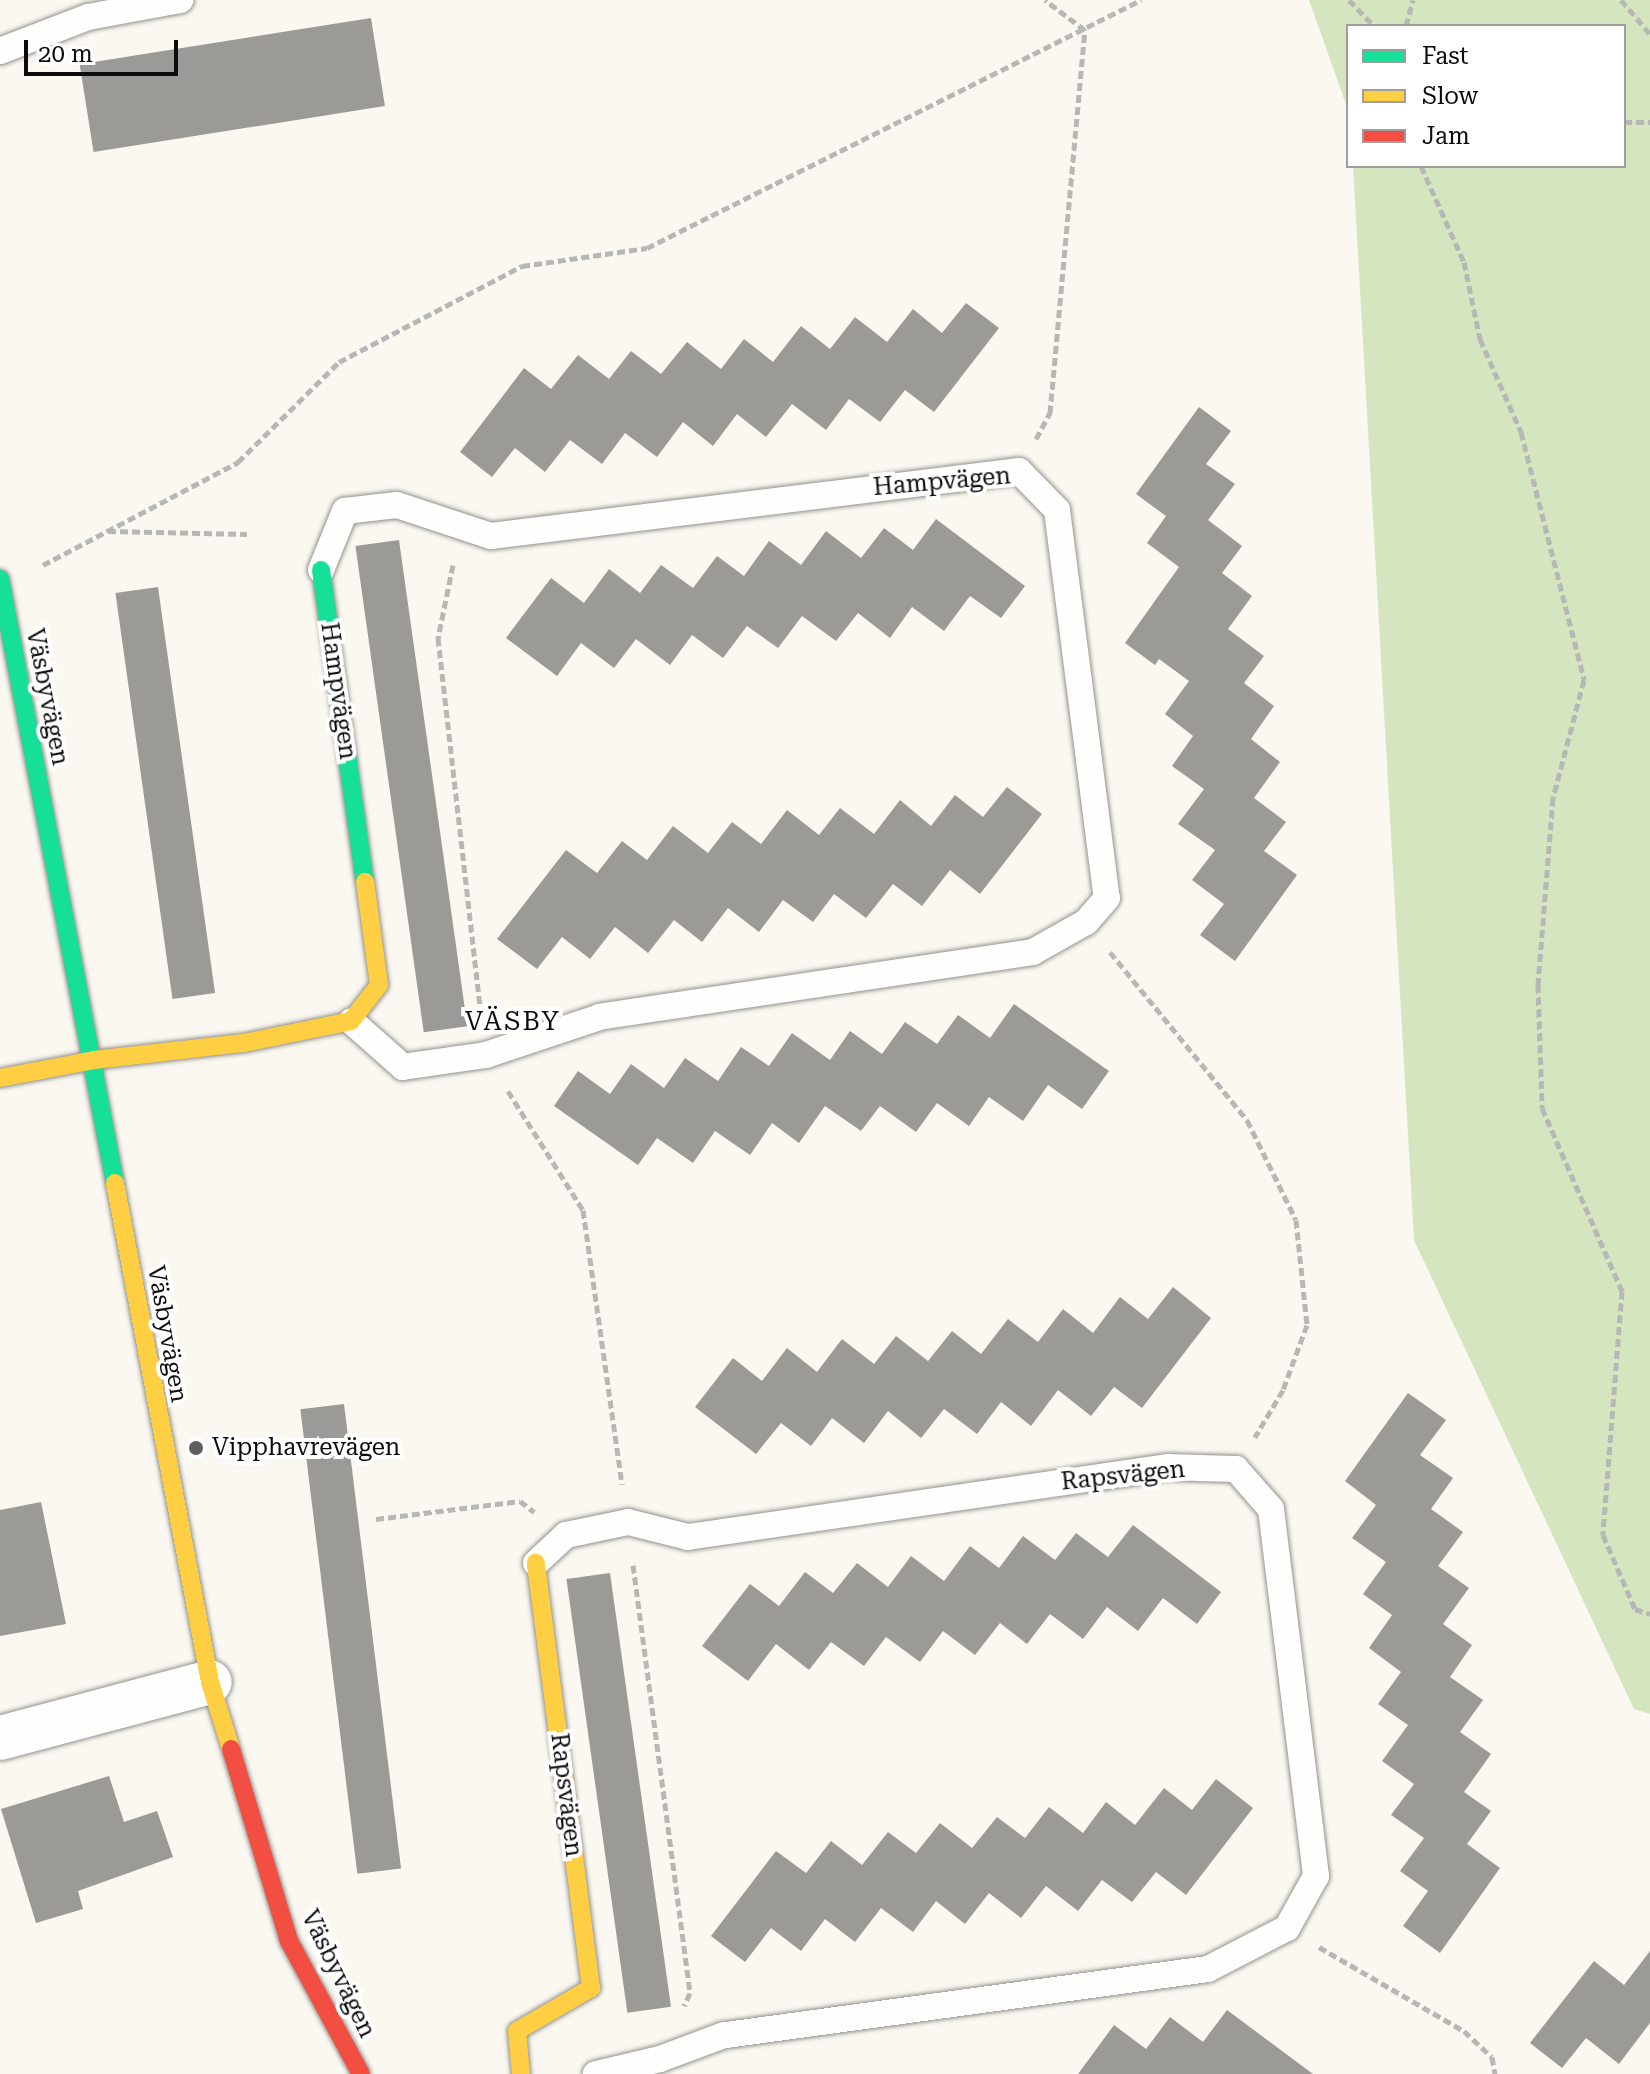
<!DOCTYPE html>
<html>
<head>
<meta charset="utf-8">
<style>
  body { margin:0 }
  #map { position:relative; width:1650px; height:2074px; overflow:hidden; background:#faf8f0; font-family:"Roboto Serif",serif }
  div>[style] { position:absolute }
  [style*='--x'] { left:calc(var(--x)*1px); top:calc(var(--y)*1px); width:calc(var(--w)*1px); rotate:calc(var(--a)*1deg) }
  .forest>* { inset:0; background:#d4e5bf }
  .building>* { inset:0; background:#9c9a96; transform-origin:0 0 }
  .path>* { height:5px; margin-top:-2.5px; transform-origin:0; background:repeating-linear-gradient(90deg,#b7b7b5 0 8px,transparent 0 12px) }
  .roads { filter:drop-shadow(0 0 2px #93928f) drop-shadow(0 0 2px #93928f) }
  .lane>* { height:26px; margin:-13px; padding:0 13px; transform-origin:13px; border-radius:13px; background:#fefefd }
  .street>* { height:44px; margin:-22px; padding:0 22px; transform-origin:22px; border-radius:22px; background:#fefefd }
  .fast>* { height:18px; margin:-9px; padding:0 9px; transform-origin:9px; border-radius:9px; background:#16e098 }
  .slow>* { height:18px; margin:-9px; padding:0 9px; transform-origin:9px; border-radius:9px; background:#ffcf43 }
  .jam>* { height:18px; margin:-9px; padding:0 9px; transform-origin:9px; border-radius:9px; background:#f24e42 }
  .dots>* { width:22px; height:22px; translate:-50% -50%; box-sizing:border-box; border:4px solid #fff; border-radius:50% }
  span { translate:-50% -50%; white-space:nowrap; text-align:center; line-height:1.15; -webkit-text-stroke:8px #fff; paint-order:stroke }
  .street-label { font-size:24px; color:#0c0c0c }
  .poi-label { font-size:24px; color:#0c0c0c }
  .left { translate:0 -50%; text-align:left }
  .neighbourhood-label { font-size:26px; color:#0c0c0c; letter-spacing:2px }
  .legend { position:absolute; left:1346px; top:24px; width:280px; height:144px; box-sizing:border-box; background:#fff; border:2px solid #9e9e9e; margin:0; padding:10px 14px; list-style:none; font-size:24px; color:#0c0c0c }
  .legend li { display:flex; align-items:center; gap:16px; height:40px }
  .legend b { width:40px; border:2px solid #9e9e9e }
  .scale { position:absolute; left:24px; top:40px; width:154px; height:36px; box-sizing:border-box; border:4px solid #0c0c0c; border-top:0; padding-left:10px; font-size:24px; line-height:28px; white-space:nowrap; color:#0c0c0c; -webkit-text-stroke:6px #fff; paint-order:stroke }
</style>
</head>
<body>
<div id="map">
  <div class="forest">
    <i style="clip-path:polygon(1309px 0,1650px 0,1650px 1714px,1634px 1709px,1414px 1240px,1353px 166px,1624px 166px,1624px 26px,1348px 26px,1348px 110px)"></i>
  </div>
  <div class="building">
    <i style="left:371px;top:18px;width:89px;height:295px;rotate:81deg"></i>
    <i style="clip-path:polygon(966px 303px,999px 328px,934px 412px,905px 390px,880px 422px,849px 399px,826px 430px,792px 404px,766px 437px,737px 414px,713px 446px,683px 422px,657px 457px,625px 433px,602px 464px,570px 440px,545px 472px,515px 448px,492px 477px,460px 452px,524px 368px,551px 389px,578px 355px,609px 379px,631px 351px,661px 374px,687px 342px,721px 369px,744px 339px,773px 362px,801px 326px,830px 349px,855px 317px,887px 342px,913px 309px,942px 333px)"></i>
    <i style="clip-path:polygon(1199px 407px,1231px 431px,1206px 464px,1235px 484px,1208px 520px,1242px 546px,1222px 573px,1252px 596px,1228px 629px,1264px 656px,1244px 683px,1274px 706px,1251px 739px,1280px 762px,1254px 798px,1286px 822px,1264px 851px,1297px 875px,1235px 961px,1200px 935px,1224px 904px,1192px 880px,1215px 850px,1178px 824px,1204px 789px,1172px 766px,1193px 736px,1165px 714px,1189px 681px,1159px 659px,1155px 665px,1125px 643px,1179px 567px,1147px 543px,1166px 516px,1136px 494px)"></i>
    <i style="clip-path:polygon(936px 519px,1025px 586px,1001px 618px,970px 596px,944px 631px,912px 607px,890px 638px,858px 613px,836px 641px,802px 616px,778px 648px,747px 626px,723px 658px,692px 635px,670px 665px,636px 639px,614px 668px,581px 643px,557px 676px,506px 638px,551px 578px,584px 603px,609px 569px,640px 593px,661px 565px,693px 588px,717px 556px,744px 576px,769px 541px,801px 565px,826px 531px,861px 558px,884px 528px,913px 550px)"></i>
    <i style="left:399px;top:540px;width:491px;height:44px;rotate:82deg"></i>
    <i style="left:158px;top:587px;width:410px;height:43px;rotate:82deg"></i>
    <i style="clip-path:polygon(1007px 787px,1042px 814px,980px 894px,950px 870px,922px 906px,893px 884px,866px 918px,834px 894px,813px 922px,783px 900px,759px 932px,728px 908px,702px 942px,674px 920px,648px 953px,615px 927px,590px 959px,562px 937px,537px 969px,497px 939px,566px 850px,597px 873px,622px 841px,647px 860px,673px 826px,708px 853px,732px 822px,761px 844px,787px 810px,819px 835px,840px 808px,874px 834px,900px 800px,931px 826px,955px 795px,983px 817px)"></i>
    <i style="clip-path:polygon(1014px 1004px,1109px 1071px,1082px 1109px,1048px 1085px,1023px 1121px,989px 1097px,969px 1126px,937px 1103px,916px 1132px,880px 1106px,861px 1131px,825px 1106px,799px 1143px,772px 1123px,750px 1155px,715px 1131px,693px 1163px,657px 1138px,638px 1165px,554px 1106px,578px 1071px,610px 1094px,631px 1064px,664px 1088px,685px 1058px,718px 1081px,741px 1047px,769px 1066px,792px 1033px,830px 1060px,850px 1031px,882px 1054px,905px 1022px,937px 1044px,958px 1015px,990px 1038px)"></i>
    <i style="clip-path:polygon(1173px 1287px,1211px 1318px,1142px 1408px,1114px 1387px,1091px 1416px,1058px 1390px,1031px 1426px,1001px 1402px,977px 1434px,944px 1409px,921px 1438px,888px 1411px,864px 1443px,832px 1418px,811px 1446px,781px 1423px,756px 1454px,695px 1407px,733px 1358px,762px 1381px,787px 1348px,817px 1372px,842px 1339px,874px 1364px,896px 1336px,928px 1361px,952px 1331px,981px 1354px,1008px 1319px,1038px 1342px,1063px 1309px,1093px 1333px,1120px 1297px,1148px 1319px)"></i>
    <i style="clip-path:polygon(1408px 1393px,1446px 1420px,1420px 1455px,1453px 1478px,1431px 1509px,1463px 1532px,1438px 1566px,1469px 1588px,1443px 1624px,1472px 1645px,1450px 1677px,1483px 1700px,1460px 1732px,1491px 1754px,1464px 1792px,1491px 1811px,1467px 1844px,1500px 1868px,1440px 1953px,1403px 1926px,1428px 1891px,1400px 1871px,1424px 1838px,1391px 1815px,1414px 1784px,1382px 1761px,1408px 1725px,1378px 1704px,1401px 1672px,1369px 1648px,1392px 1615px,1363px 1594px,1386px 1562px,1352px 1538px,1376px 1505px,1345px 1481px)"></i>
    <i style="left:344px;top:1404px;width:468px;height:44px;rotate:83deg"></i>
    <i style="clip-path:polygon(41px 1502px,66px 1624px,0 1636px,0 1510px)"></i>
    <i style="clip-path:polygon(1133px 1525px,1221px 1592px,1197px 1624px,1163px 1598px,1138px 1631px,1107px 1607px,1083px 1639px,1050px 1614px,1027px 1644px,1000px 1623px,975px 1655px,943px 1631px,920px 1662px,886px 1637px,864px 1666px,831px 1642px,809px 1670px,776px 1644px,748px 1681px,702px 1646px,750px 1584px,779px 1606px,805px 1572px,833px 1593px,857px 1563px,888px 1587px,911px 1556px,944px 1581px,970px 1546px,999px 1568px,1023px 1536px,1055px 1560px,1076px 1533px,1108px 1557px)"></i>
    <i style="left:610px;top:1573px;width:438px;height:44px;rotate:82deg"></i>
    <i style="clip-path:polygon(109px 1776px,124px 1822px,157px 1811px,173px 1857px,78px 1891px,83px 1909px,36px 1923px,1px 1809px)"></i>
    <i style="clip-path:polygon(1216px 1779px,1253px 1808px,1186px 1895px,1156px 1872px,1132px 1902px,1102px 1880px,1078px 1911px,1046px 1886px,1021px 1918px,989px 1893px,965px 1924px,936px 1901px,913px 1932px,881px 1908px,855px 1942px,825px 1919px,801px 1951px,771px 1928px,745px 1962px,711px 1936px,776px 1851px,806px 1873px,831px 1841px,862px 1865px,888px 1832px,916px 1853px,940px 1823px,972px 1848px,997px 1817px,1025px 1838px,1049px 1807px,1083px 1833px,1106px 1802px,1135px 1825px,1164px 1788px,1192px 1810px)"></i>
    <i style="clip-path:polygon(1650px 1951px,1650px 2023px,1619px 2064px,1586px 2038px,1562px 2068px,1530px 2043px,1594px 1961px,1624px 1985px)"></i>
    <i style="clip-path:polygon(1227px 2010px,1313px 2074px,1078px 2074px,1114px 2025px,1146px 2049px,1170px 2017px,1203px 2042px)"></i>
  </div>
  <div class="path">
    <i style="--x:1349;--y:0;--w:36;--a:46"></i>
    <i style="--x:1621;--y:0;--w:45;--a:49.5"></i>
    <i style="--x:1406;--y:26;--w:27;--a:-75"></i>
    <i style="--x:1624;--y:122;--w:26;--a:0"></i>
    <i style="--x:1421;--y:166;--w:105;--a:65.9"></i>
    <i style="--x:1464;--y:262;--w:79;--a:78.3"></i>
    <i style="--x:1480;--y:339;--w:102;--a:66.2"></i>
    <i style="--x:1521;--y:432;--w:256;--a:75.7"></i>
    <i style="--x:1584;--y:680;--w:122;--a:104.7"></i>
    <i style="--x:1553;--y:798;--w:188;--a:94.6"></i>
    <i style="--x:1538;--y:985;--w:123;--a:88.1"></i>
    <i style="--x:1542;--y:1108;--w:200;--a:66.4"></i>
    <i style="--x:1622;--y:1291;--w:245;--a:94.5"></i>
    <i style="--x:1603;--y:1535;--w:81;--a:66.6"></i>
    <i style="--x:1635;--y:1609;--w:16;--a:18"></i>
    <i style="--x:1036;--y:439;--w:30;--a:-62"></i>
    <i style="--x:1050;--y:413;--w:385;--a:-84.8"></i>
    <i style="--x:1085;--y:30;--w:50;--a:-143.1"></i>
    <i style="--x:108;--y:531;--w:139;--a:1.2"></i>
    <i style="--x:43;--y:565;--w:221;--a:-27.8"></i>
    <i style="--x:238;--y:462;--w:142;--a:-44.7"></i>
    <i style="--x:339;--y:362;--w:207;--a:-27.7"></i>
    <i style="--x:522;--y:266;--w:126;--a:-8.2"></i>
    <i style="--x:647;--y:248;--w:553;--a:-26.66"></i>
    <i style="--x:453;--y:565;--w:75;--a:101.6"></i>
    <i style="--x:438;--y:638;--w:379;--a:83.5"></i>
    <i style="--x:1110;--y:952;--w:217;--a:50.8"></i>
    <i style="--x:1247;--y:1120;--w:111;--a:63.9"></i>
    <i style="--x:1296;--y:1220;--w:106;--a:84"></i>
    <i style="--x:1307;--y:1325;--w:69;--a:110.3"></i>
    <i style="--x:1283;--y:1390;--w:55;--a:120.8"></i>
    <i style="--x:508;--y:1091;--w:141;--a:57.8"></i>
    <i style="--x:583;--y:1210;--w:277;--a:81.9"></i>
    <i style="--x:376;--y:1519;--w:145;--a:-7.1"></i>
    <i style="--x:520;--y:1501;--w:18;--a:38"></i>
    <i style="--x:633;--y:1565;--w:432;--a:82.4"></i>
    <i style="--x:690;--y:1993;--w:14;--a:115"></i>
    <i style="--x:1319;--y:1947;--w:168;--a:30.1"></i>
    <i style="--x:1464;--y:2031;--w:38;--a:43"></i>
    <i style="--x:1492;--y:2057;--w:17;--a:80"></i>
  </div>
  <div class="roads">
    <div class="lane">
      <i style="--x:0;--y:51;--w:94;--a:-21.1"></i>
      <i style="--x:88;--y:17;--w:94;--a:-10.5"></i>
      <i style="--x:321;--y:570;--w:64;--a:-67.9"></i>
      <i style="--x:345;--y:511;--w:52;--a:-6.6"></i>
      <i style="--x:397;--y:505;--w:99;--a:18.3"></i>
      <i style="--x:491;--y:536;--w:532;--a:-7.02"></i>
      <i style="--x:1019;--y:471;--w:54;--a:45.7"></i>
      <i style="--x:1057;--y:510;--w:391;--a:82.7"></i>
      <i style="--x:1107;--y:898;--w:32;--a:131"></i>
      <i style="--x:1086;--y:922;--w:61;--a:150.5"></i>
      <i style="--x:1033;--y:952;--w:438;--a:171.5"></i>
      <i style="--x:600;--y:1017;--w:120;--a:161.6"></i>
      <i style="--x:486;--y:1055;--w:84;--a:171.8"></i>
      <i style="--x:403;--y:1067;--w:69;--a:-138.5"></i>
      <i style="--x:536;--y:1563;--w:41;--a:-43"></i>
      <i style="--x:566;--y:1535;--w:63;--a:-11.8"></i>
      <i style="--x:628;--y:1522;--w:62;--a:14"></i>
      <i style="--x:688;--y:1537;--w:486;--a:-8.3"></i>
      <i style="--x:1169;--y:1467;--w:67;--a:1.7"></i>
      <i style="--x:1236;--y:1469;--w:53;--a:48.8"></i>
      <i style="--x:1271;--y:1509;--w:370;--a:83"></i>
      <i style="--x:1316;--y:1876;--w:60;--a:119.1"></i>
      <i style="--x:1287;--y:1928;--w:89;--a:152.6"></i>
      <i style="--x:1208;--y:1969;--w:488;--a:172.2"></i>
      <i style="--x:724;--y:2035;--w:68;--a:159.4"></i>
      <i style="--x:660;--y:2059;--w:66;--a:166.8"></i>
    </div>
    <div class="street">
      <i style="--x:0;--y:1738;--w:217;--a:-14.9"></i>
    </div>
    <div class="fast">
      <i style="--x:321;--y:570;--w:315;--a:82"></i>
      <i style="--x:0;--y:579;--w:615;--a:79.22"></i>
    </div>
    <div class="slow">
      <i style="--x:0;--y:1078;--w:96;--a:-10.8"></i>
      <i style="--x:94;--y:1060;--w:151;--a:-6.5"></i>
      <i style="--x:244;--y:1043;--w:109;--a:-11.6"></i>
      <i style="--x:351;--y:1021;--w:46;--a:-52.1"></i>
      <i style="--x:379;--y:985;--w:104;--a:-97.7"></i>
      <i style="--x:115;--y:1183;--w:508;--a:79.22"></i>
      <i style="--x:210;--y:1682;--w:70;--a:72.6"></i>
      <i style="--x:521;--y:2074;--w:43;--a:-95.3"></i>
      <i style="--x:517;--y:2031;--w:86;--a:-30.2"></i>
      <i style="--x:591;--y:1988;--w:429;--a:-97.4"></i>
    </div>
    <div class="jam">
      <i style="--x:231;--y:1749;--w:201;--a:73.2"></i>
      <i style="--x:289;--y:1941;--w:151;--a:61.6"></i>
    </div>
  </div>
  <div class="dots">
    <i style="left:196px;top:1448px;background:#5f5f5c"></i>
  </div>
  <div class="street-label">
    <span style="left:942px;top:482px;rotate:-5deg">Hampvägen</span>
    <span style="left:338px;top:691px;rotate:82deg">Hampvägen</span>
    <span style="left:47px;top:697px;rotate:79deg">Väsbyvägen</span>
    <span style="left:167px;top:1334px;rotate:80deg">Väsbyvägen</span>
    <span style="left:1123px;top:1476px;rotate:-6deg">Rapsvägen</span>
    <span style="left:566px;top:1795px;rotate:83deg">Rapsvägen</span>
    <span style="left:338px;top:1974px;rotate:64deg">Väsbyvägen</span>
  </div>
  <div class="poi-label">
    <span class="left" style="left:212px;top:1448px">Vipphavrevägen</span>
  </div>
  <div class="neighbourhood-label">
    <span style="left:513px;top:1022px">VÄSBY</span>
  </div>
  <ul class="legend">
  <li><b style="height:10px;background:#16e098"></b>Fast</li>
  <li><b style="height:10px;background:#ffcf43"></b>Slow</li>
  <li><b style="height:10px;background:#f24e42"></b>Jam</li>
  </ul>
  <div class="scale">20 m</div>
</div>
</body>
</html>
